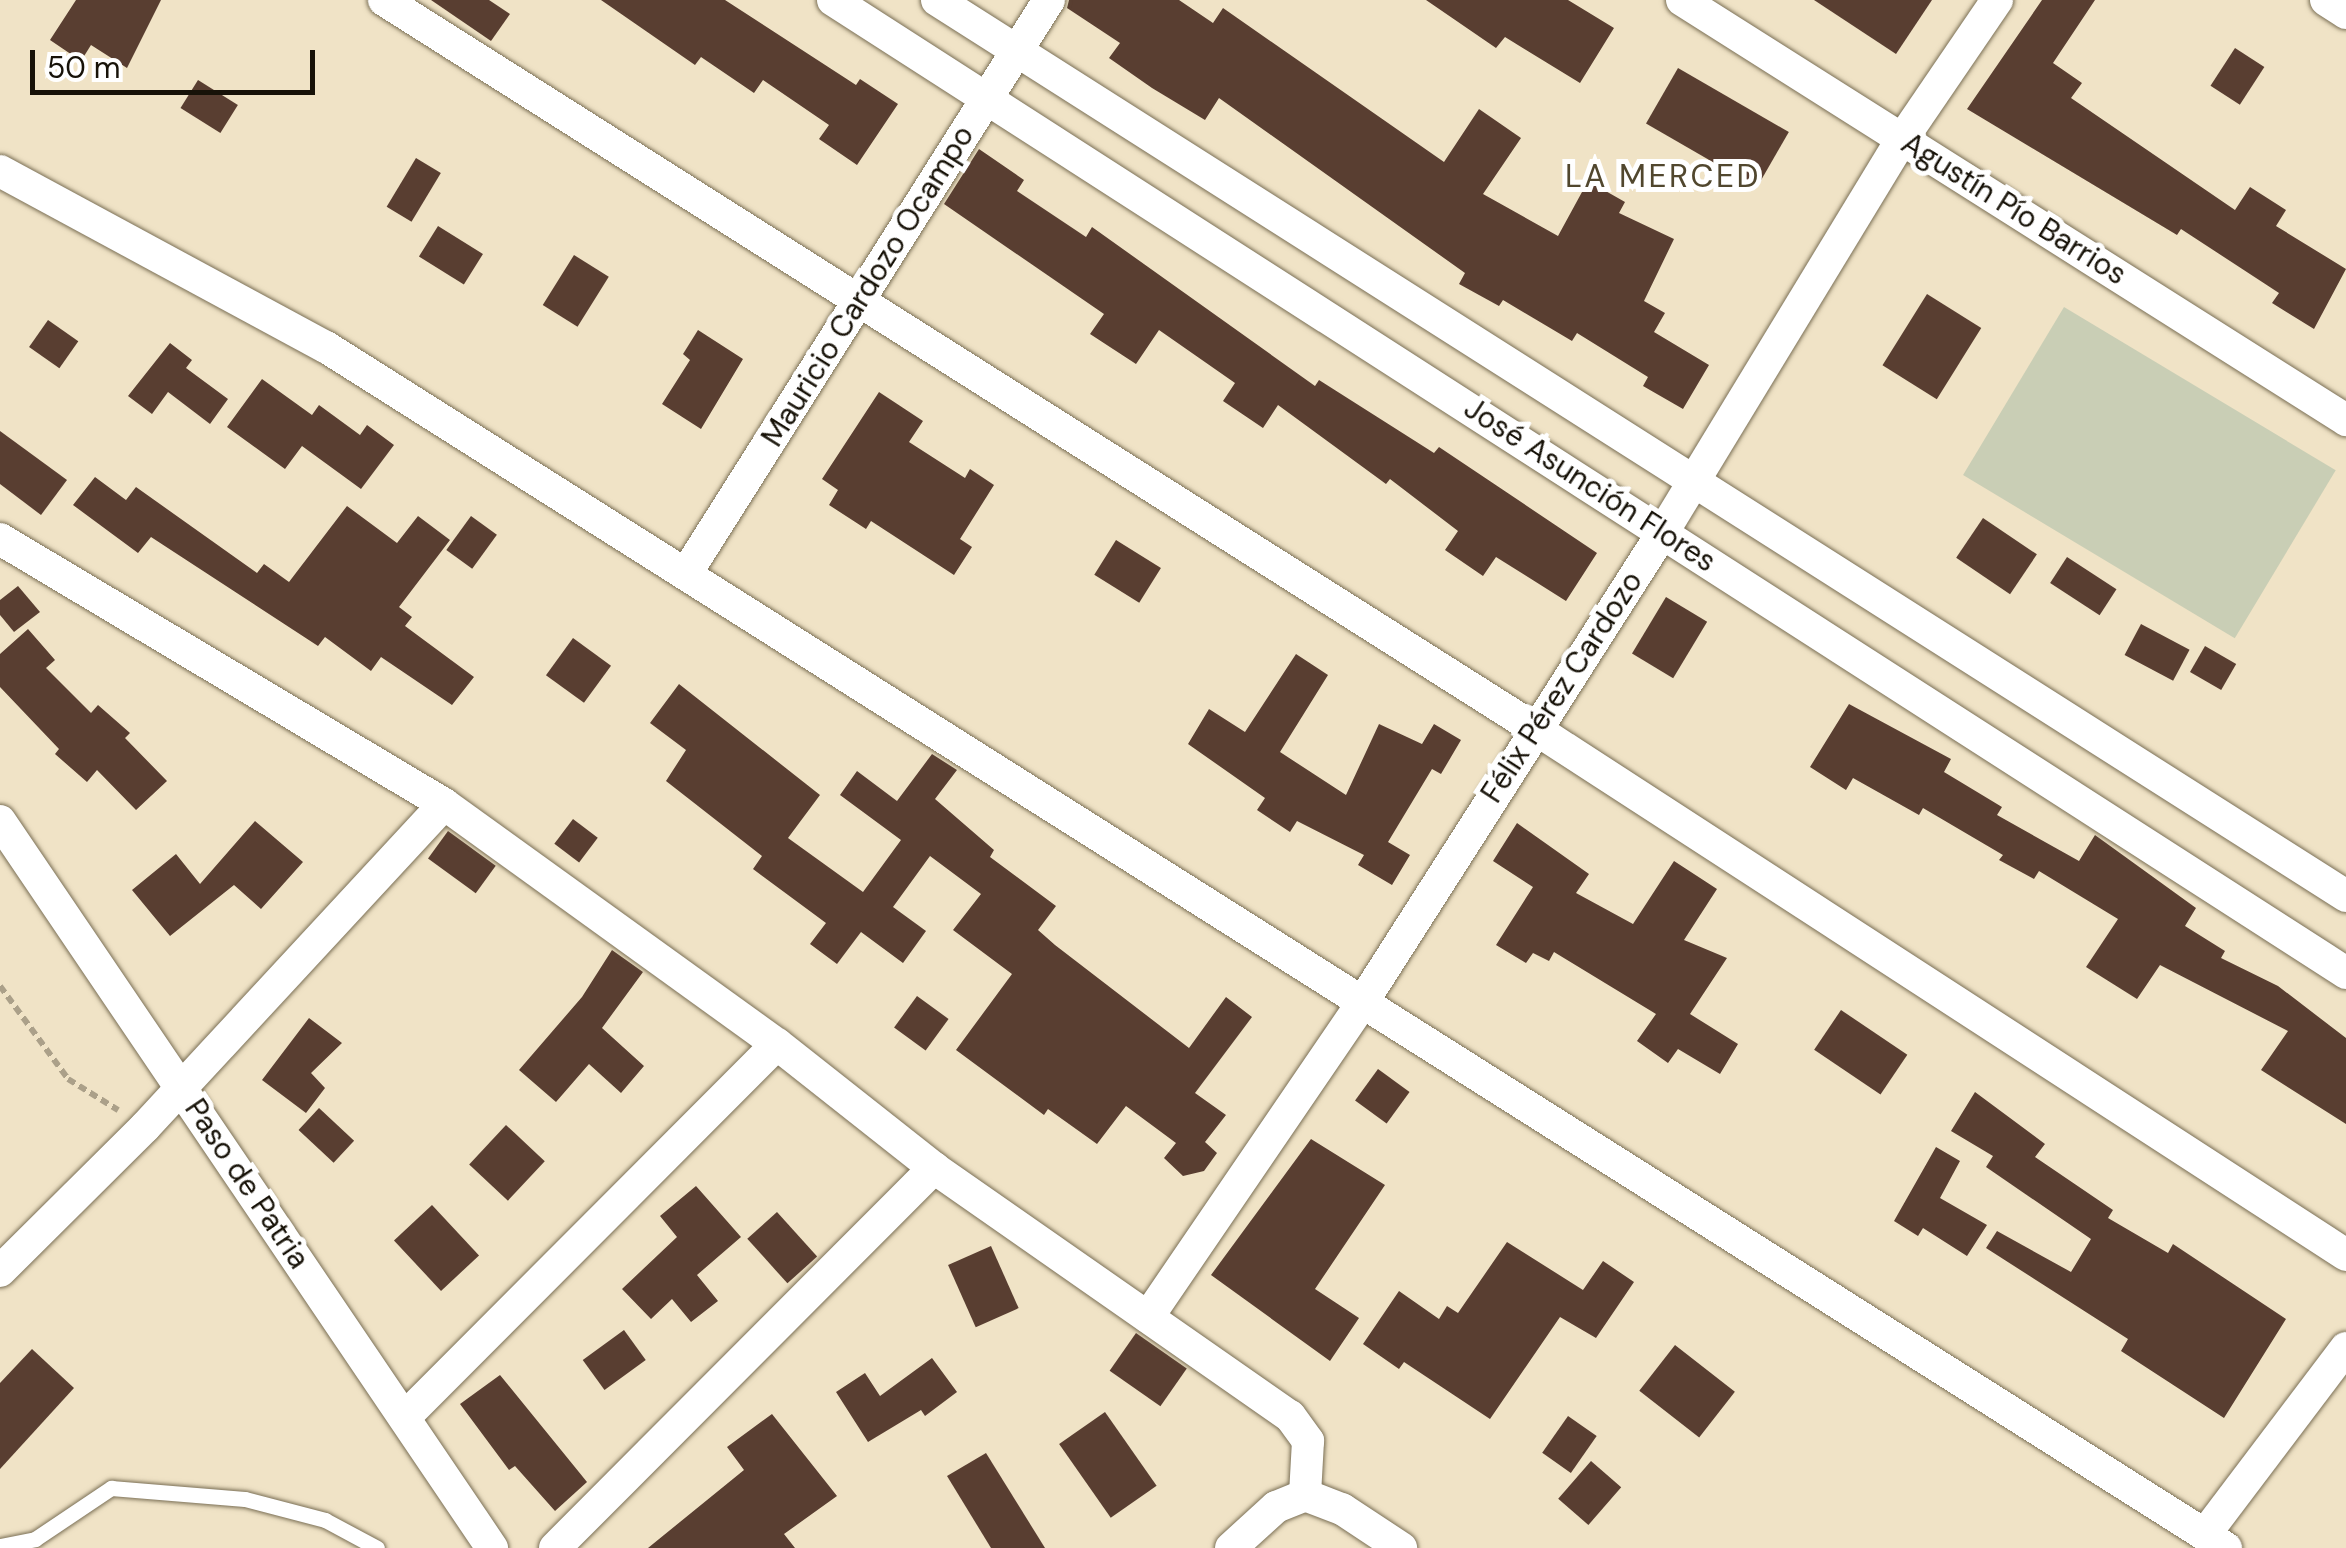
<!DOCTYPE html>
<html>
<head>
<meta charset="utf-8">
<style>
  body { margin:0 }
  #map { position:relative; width:2346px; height:1548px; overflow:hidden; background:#f0e3c6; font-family:"DM Sans",sans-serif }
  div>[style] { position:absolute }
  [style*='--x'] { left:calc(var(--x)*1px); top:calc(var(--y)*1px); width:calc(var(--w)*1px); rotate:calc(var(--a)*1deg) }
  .green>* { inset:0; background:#c9ceb5; transform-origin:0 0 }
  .building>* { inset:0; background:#593e31; transform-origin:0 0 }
  .path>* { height:6px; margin-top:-3px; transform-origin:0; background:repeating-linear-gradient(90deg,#aba089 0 8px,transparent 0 13px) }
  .roads { filter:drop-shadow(0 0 2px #7a6f55) drop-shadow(0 0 2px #7a6f55) }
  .lane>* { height:15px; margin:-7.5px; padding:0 7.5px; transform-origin:7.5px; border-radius:7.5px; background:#fff }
  .street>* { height:32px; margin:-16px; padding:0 16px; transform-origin:16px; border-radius:16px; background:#fff }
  span { translate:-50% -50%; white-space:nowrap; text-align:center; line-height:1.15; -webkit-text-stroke:10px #fff; paint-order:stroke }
  .street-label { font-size:30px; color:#171208 }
  .neighbourhood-label { font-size:32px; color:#51472e; letter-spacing:2.5px }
  .scale { position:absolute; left:30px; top:50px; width:285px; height:45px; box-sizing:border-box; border:5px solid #171208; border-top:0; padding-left:12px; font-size:30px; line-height:35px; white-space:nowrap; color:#171208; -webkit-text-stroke:8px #fff; paint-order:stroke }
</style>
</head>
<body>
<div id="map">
  <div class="green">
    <i style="left:2064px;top:307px;width:317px;height:196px;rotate:31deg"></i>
  </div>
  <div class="building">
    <i style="clip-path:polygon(76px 0,161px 0,127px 68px,91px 45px,81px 61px,50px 40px)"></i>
    <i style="clip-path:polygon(431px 0,489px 0,510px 14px,491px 41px)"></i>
    <i style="clip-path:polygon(601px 0,725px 0,856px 85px,860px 79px,898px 104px,857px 165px,819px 139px,829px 125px,763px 80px,754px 93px,701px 57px,695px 65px)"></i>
    <i style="clip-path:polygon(1069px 0,1179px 0,1213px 23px,1223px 8px,1444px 162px,1479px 109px,1521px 138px,1483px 194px,1558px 236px,1588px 181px,1625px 202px,1619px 213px,1674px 239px,1644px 301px,1665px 313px,1654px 332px,1709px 365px,1683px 409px,1643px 386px,1648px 377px,1577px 333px,1572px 341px,1503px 300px,1499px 306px,1459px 284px,1465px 273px,1219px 98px,1205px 120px,1152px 88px,1109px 58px,1120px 43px,1067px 8px)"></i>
    <i style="clip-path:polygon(1426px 0,1568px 0,1614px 28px,1580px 83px,1505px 37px,1496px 48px)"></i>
    <i style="clip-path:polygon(1814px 0,1932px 0,1896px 54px)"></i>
    <i style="clip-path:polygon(2042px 0,2095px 0,2053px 63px,2082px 83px,2071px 98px,2235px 210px,2250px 187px,2286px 210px,2276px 226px,2346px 269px,2314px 329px,2272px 303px,2279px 293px,2181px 229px,2177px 235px,1967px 109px)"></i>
    <i style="left:2235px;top:48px;width:35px;height:45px;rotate:33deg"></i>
    <i style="left:1678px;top:68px;width:128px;height:64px;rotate:30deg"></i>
    <i style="left:198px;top:80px;width:47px;height:33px;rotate:32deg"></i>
    <i style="clip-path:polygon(979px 149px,1024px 180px,1017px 191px,1086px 237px,1092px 227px,1315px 386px,1319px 380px,1434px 453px,1439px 447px,1597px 553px,1566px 601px,1496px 557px,1483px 576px,1445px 550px,1458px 531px,1390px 479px,1386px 484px,1278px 405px,1263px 428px,1223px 401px,1235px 383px,1159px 330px,1136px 364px,1090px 334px,1104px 314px,944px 204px)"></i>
    <i style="left:416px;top:158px;width:29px;height:57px;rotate:31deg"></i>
    <i style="left:438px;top:226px;width:53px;height:36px;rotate:32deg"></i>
    <i style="left:574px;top:255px;width:41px;height:59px;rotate:32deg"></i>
    <i style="left:1927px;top:294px;width:64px;height:84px;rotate:32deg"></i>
    <i style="left:48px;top:320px;width:37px;height:33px;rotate:35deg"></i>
    <i style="clip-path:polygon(698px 330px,743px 359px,701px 429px,662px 404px,690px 360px,683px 354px)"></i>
    <i style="clip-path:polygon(170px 343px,192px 360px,186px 368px,228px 399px,210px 424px,168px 392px,152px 414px,128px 396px)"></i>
    <i style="clip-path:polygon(262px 379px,312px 415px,319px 405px,360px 435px,367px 425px,394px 445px,361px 489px,302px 446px,285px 469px,227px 427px)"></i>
    <i style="clip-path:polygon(879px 392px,923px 421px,909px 442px,965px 478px,970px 469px,994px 485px,960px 539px,972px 547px,954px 575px,871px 521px,866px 529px,829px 505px,838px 490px,822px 479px)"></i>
    <i style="clip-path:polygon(0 431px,67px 480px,41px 515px,0 484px)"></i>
    <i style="clip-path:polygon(95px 477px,126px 500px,136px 487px,257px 573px,264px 564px,289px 582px,347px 506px,397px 543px,418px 516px,450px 540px,399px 607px,412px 617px,405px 626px,474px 677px,452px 705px,381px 657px,371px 671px,325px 637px,318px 646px,151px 537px,138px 553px,73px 505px)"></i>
    <i style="left:471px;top:516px;width:32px;height:42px;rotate:36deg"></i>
    <i style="left:1983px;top:518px;width:65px;height:48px;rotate:34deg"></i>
    <i style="left:1116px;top:540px;width:53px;height:41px;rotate:32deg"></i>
    <i style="left:2067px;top:557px;width:59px;height:31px;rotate:33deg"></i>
    <i style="clip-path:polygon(18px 586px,40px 612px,14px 632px,0 615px,0 600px)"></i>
    <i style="left:1666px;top:597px;width:48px;height:66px;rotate:31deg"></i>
    <i style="left:2141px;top:624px;width:55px;height:35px;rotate:28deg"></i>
    <i style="clip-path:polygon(28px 629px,55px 660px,46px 668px,91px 713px,98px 705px,130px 733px,125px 738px,167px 781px,136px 810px,97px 770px,87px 782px,55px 754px,59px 749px,0 687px,0 654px)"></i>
    <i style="left:573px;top:638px;width:47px;height:46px;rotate:36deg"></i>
    <i style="left:2205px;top:646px;width:36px;height:30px;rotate:30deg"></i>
    <i style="clip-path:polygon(1296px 654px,1328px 675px,1280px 752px,1346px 795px,1379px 724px,1422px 744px,1434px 724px,1461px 740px,1441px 774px,1432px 769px,1388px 842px,1410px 855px,1392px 885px,1358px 865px,1364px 855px,1297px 821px,1290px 832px,1257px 810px,1265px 798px,1188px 744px,1209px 709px,1245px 732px)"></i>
    <i style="clip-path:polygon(679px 684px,820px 795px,788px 838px,863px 892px,901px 840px,840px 795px,857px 771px,897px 801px,932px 754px,957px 770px,935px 799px,994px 850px,990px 857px,1056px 906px,1038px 930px,1055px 945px,1189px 1048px,1226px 997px,1252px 1017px,1195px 1093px,1226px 1115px,1205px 1142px,1217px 1153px,1204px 1171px,1183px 1176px,1164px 1158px,1176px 1143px,1126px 1106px,1097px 1144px,1048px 1109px,1044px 1115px,956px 1050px,1012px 974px,953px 930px,981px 894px,930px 856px,893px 907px,926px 931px,903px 963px,861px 932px,837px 964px,810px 944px,826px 923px,753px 869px,762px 856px,666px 781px,686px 750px,650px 723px)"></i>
    <i style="clip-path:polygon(1849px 704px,1951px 759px,1944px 772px,2002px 807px,1997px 815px,2079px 861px,2095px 835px,2196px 908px,2185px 926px,2225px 951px,2221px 958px,2278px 986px,2346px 1038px,2346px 1124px,2261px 1070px,2288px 1031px,2160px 965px,2137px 999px,2086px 967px,2118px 919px,2039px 871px,2034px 879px,1999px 860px,2003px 855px,1923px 808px,1919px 815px,1853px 778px,1846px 790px,1810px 767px)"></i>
    <i style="left:573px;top:819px;width:31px;height:31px;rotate:37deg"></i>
    <i style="clip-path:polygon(255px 821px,303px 862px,261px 909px,234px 885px,170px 936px,132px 890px,176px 854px,200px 884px)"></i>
    <i style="clip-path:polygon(1517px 823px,1589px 874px,1576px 893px,1633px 924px,1674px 861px,1717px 889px,1684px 940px,1727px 958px,1690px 1014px,1738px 1044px,1720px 1074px,1678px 1049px,1668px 1063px,1637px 1041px,1656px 1014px,1554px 952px,1549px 961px,1533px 953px,1526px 963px,1496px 945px,1533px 887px,1493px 861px)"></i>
    <i style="left:448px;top:831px;width:59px;height:34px;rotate:36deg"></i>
    <i style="clip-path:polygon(612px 950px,643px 972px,602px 1028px,644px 1066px,621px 1093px,589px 1064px,556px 1102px,519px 1070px,582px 997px)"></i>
    <i style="left:917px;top:996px;width:39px;height:39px;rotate:36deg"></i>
    <i style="left:1841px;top:1010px;width:80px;height:48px;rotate:34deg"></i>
    <i style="clip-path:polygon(309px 1018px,342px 1043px,311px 1073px,325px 1088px,306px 1113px,262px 1080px)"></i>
    <i style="left:1378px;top:1069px;width:39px;height:39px;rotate:36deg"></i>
    <i style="clip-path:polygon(1975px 1092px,2045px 1144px,2035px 1157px,2113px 1210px,2108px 1218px,2168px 1253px,2173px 1244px,2286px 1319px,2224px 1418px,2121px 1351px,2128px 1339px,1986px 1248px,1997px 1231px,2071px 1272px,2091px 1239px,1986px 1167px,1993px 1156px,1951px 1131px)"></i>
    <i style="left:319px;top:1108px;width:48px;height:30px;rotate:43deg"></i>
    <i style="left:506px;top:1125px;width:53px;height:54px;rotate:43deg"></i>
    <i style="clip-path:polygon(1311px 1139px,1385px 1185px,1315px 1289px,1359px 1318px,1330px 1361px,1211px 1275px)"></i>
    <i style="clip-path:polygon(1936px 1147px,1960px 1161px,1940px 1198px,1987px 1225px,1967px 1256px,1923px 1228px,1918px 1236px,1894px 1221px)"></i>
    <i style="clip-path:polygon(696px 1186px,741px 1237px,697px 1275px,718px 1301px,691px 1322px,672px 1299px,651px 1319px,622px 1289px,677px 1237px,660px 1216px)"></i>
    <i style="left:432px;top:1205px;width:69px;height:52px;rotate:47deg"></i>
    <i style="left:777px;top:1212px;width:60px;height:40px;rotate:48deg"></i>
    <i style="clip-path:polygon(1507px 1242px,1583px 1290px,1603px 1261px,1634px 1282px,1596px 1338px,1560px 1317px,1490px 1419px,1404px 1362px,1399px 1369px,1363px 1344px,1399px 1291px,1439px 1319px,1447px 1306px,1458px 1313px)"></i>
    <i style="left:991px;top:1246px;width:68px;height:47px;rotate:66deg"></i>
    <i style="left:624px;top:1330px;width:37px;height:51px;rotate:54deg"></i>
    <i style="left:1136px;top:1333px;width:62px;height:46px;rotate:35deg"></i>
    <i style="left:1675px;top:1345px;width:76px;height:58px;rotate:38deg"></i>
    <i style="clip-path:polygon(32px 1349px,74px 1388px,0 1469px,0 1383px)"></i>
    <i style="clip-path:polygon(932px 1358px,957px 1392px,925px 1416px,921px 1410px,868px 1442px,836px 1392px,865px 1373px,880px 1396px)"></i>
    <i style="clip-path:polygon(500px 1375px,587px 1482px,555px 1511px,515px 1466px,509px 1470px,460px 1404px)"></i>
    <i style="left:1105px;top:1412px;width:90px;height:56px;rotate:55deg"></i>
    <i style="clip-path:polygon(772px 1414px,837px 1496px,784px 1534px,795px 1548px,648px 1548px,744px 1470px,727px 1447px)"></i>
    <i style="left:1568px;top:1416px;width:35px;height:45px;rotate:35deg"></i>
    <i style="clip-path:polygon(986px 1453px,1045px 1548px,991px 1548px,947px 1476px)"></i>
    <i style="left:1591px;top:1461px;width:40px;height:50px;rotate:41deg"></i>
  </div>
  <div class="path">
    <i style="--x:0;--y:986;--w:115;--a:53.8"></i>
    <i style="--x:68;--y:1079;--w:59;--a:31.8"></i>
  </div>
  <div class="roads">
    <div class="lane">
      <i style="--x:0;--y:1546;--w:36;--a:-11"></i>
      <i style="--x:35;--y:1539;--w:92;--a:-33.9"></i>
      <i style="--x:111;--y:1488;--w:134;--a:4.7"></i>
      <i style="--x:245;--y:1499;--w:83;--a:14.7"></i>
      <i style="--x:325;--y:1520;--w:59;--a:28.3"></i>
    </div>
    <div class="street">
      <i style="--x:384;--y:0;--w:1361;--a:32.34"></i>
      <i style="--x:1534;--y:728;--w:968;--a:32.98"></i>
      <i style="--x:833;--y:0;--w:1799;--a:32.74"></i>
      <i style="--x:937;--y:0;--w:1670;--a:32.45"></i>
      <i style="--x:1682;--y:0;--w:786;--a:32.31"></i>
      <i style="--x:2326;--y:0;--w:24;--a:33"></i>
      <i style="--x:0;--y:171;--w:370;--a:28.4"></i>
      <i style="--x:326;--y:347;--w:2248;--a:32.3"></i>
      <i style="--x:0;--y:539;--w:517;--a:30.83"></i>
      <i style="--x:444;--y:804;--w:410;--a:35.8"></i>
      <i style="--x:777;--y:1044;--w:200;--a:38.3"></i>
      <i style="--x:934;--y:1168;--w:434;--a:34.9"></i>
      <i style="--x:1290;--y:1416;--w:31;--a:54"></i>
      <i style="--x:1308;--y:1441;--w:54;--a:93.2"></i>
      <i style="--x:687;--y:572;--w:677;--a:-57.67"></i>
      <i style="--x:0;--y:821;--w:878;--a:55.91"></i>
      <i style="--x:0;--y:1271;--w:204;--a:-44.8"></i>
      <i style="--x:145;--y:1127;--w:440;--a:-47.2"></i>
      <i style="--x:1148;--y:1317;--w:384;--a:-55.7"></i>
      <i style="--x:1364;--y:1000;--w:555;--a:-57.43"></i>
      <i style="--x:1663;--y:532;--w:461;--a:-58.7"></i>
      <i style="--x:1903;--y:138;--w:167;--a:-55.7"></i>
      <i style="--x:406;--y:1416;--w:525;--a:-45.08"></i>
      <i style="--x:2206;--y:1533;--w:232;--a:-52.9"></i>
      <i style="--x:555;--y:1548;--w:537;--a:-45.08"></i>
      <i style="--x:1231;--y:1548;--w:61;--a:-42.3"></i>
      <i style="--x:1276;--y:1507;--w:31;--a:-22"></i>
      <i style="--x:1305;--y:1495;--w:40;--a:21"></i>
      <i style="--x:1342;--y:1509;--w:71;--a:33.5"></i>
    </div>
  </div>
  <div class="street-label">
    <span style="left:2014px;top:209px;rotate:32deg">Agustín Pío Barrios</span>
    <span style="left:868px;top:286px;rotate:-58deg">Mauricio Cardozo Ocampo</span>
    <span style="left:1590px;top:485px;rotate:33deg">José Asunción Flores</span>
    <span style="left:1562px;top:687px;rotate:-57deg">Félix Pérez Cardozo</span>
    <span style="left:247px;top:1184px;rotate:56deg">Paso de Patria</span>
  </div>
  <div class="neighbourhood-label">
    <span style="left:1663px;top:176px">LA MERCED</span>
  </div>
  <div class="scale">50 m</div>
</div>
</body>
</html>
